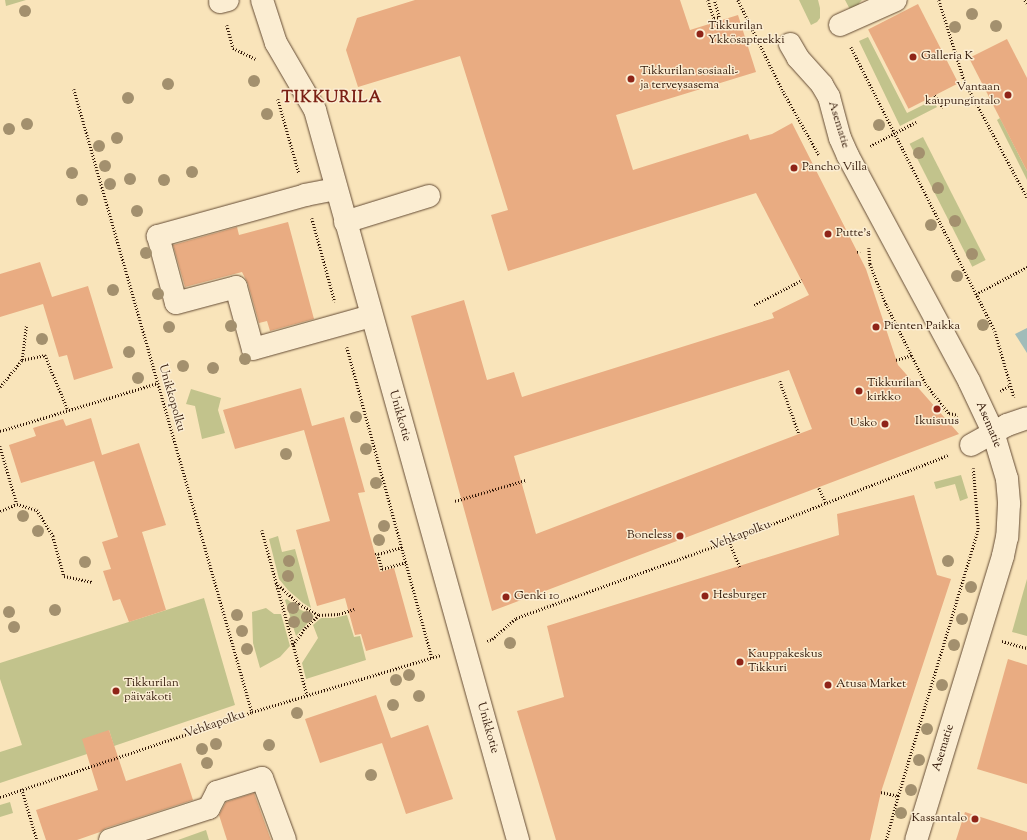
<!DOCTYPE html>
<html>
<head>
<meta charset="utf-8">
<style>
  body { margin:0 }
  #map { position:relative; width:1027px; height:840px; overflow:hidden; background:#f9e4ba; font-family:"Sorts Mill Goudy",serif }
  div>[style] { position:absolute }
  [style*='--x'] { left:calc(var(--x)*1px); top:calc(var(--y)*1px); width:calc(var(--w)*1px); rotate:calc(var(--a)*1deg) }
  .green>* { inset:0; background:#c2c38c; transform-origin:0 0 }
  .water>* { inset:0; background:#a1bcb9 }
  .building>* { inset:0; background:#e9ac82; transform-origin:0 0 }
  .path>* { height:2.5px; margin-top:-1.25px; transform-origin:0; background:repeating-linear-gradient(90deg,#321808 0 1px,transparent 0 3px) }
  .roads { filter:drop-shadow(0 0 1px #644b34) drop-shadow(0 0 1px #644b34) }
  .minor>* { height:22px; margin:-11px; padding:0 11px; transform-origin:11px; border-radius:11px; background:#fbedd2 }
  .trees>* { width:12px; height:12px; margin:-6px; border-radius:50%; background:#a3906e }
  .dots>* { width:11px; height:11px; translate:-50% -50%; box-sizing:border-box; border:2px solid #fbedd2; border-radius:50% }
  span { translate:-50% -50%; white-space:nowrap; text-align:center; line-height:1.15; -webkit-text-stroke:3px #fbedd2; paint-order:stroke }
  .poi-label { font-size:12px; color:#321808 }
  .left { translate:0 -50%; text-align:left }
  .right { translate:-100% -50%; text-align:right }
  .street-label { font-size:12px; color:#321808 }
  .district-label { font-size:16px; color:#7a1f14; font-weight:700; letter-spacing:1px }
</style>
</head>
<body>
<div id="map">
  <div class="green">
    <i style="clip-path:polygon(5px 0,26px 0,6px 6px)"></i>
    <i style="clip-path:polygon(799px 0,818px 0,820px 8px,820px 18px,817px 22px,811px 25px)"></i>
    <i style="clip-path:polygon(845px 0,862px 0,859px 3px,863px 9px,853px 15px)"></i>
    <i style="clip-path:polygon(868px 37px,907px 113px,933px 100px,937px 107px,900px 126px,859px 41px)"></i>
    <i style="clip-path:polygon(1000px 118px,1027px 171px,1027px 180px,997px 120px)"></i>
    <i style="left:923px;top:137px;width:138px;height:15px;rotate:63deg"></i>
    <i style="clip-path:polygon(191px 389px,221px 398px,218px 410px,225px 433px,202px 439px,195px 406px,186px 404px)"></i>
    <i style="clip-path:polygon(961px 475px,968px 498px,960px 501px,955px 484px,936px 489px,934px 482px)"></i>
    <i style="clip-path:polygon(278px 536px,282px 552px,295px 549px,311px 608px,303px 603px,288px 590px,279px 579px,269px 539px)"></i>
    <i style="clip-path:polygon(1027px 579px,1027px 636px,1012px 632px)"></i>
    <i style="clip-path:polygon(204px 598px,235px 705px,114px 746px,109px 730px,87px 754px,0 783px,0 752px,22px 745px,0 679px,0 663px)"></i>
    <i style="clip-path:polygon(287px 599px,299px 609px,314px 616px,296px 636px,285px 600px)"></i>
    <i style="clip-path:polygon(266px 608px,274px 614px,281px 614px,290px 646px,280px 657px,260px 668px,253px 643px,252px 612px)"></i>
    <i style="clip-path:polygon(347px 615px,354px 637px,360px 636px,366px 660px,306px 679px,302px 663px,318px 638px,313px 625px,321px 618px,334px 618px)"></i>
    <i style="clip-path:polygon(10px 802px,13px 813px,0 817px,0 805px)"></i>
    <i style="clip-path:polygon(206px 830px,209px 840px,178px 840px)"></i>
  </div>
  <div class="water">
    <i style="clip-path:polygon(1027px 328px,1027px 353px,1015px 334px)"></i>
  </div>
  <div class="building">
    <i style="clip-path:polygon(evenodd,415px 0,680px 0,690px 30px,738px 15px,756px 72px,616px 115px,633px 170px,748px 134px,750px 140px,772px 134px,792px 123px,866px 269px,898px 365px,959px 434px,492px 611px,411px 316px,464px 300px,487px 380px,514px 372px,522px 397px,774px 318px,772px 313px,809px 295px,756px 193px,508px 271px,491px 215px,508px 210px,460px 56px,358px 87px,346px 50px,357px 18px,415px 0,789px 370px,812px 429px,536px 534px,514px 456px,789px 370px)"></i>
    <i style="left:918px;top:4px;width:89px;height:56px;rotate:63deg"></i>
    <i style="clip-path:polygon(1007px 39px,1027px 78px,1027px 171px,969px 58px)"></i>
    <i style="clip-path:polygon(288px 222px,314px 319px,270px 331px,267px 321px,259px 323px,248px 284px,242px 272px,185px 287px,173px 245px,237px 227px,239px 235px)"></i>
    <i style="clip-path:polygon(40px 262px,52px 297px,88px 286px,113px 368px,74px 380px,67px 355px,59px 357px,43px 304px,0 317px,0 274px)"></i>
    <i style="clip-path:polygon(301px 388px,312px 426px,344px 417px,365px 492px,358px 493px,380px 572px,394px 568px,413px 637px,366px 651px,361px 634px,355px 635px,345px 598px,317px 606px,296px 530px,330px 521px,304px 430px,235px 449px,223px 410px)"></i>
    <i style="clip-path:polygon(91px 418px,102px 455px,139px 443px,166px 525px,142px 532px,166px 610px,129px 622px,120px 599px,113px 601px,103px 571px,111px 569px,102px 542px,118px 537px,94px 461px,21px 483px,9px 445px,36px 436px,33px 428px,46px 424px,63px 419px,66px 426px)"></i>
    <i style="clip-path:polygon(914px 495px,937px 575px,951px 579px,881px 792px,870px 840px,556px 840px,517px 711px,564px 697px,547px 626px,839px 535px,837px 514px)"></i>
    <i style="clip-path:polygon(1008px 659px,1027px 665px,1027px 784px,977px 769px)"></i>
    <i style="clip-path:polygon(376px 695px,391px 738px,428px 725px,453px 799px,406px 814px,382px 743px,320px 763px,305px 719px)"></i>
    <i style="clip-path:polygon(109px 730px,126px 781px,181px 763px,193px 800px,106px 828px,100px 832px,77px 840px,46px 840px,36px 810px,98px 790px,82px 739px)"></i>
    <i style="clip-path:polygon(254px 793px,271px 840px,227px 840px,219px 815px,226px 802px)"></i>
    <i style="clip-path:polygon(965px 812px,1027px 832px,1027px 840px,956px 840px)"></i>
  </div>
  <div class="path">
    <i style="--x:708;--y:0;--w:19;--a:72"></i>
    <i style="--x:714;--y:18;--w:5;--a:-11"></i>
    <i style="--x:719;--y:17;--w:18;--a:-106"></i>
    <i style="--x:738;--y:0;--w:102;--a:63.7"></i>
    <i style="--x:783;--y:91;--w:73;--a:60.6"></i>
    <i style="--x:939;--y:0;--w:84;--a:72.6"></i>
    <i style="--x:964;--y:80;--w:133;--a:61.7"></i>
    <i style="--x:1025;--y:0;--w:4;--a:56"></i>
    <i style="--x:227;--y:25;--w:24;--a:75"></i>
    <i style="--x:233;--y:48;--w:25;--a:26"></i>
    <i style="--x:851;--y:47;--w:318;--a:63.1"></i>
    <i style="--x:995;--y:331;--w:69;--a:73.9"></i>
    <i style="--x:74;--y:89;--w:648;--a:74.05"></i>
    <i style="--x:935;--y:95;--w:15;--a:58"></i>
    <i style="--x:278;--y:99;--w:77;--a:74.2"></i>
    <i style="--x:870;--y:146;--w:52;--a:-27.6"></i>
    <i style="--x:312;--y:218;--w:87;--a:74.7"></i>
    <i style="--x:869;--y:248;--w:16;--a:86"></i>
    <i style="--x:870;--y:264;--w:43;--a:68.2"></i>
    <i style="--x:886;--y:304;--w:89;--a:63.4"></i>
    <i style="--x:926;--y:384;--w:37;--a:52"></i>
    <i style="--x:949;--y:413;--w:9;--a:13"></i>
    <i style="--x:857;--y:252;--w:3;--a:-18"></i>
    <i style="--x:976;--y:294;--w:58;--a:-27.9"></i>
    <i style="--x:754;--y:305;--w:54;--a:-27.5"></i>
    <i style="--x:347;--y:347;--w:322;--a:74.7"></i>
    <i style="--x:22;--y:360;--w:34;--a:-83"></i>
    <i style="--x:896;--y:360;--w:17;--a:-17"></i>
    <i style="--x:780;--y:381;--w:56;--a:70.3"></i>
    <i style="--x:0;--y:387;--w:35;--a:-51"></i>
    <i style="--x:22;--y:360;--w:24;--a:-12"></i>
    <i style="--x:45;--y:355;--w:60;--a:67.3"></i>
    <i style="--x:1000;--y:391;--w:10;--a:-29"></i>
    <i style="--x:0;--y:431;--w:165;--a:-16.9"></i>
    <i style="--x:0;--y:446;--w:60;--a:73.7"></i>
    <i style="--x:17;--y:504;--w:21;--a:17"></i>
    <i style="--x:37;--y:510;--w:31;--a:58"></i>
    <i style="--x:53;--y:536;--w:41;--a:74.6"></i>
    <i style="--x:64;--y:576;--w:29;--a:12"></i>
    <i style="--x:819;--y:488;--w:17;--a:65"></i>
    <i style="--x:455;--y:501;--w:74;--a:-16.5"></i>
    <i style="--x:0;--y:511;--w:18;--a:-22"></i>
    <i style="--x:262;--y:530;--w:171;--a:74.7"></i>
    <i style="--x:729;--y:541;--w:28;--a:67"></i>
    <i style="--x:375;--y:554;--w:3;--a:0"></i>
    <i style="--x:378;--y:554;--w:16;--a:75"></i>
    <i style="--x:382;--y:569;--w:25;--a:-16"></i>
    <i style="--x:378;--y:554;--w:25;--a:-16"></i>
    <i style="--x:276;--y:583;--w:31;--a:42"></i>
    <i style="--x:299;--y:604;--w:23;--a:29"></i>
    <i style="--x:319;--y:615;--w:20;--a:-3"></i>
    <i style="--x:339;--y:614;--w:16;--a:-18"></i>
    <i style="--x:487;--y:641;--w:5;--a:-22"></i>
    <i style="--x:492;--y:639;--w:32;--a:-41"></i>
    <i style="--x:516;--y:618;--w:226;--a:-19.9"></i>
    <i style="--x:729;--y:541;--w:235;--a:-21.4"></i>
    <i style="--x:1002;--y:641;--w:26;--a:16"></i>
    <i style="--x:293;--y:645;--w:21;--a:-55"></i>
    <i style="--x:305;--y:628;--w:19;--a:-43"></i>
    <i style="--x:22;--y:789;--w:53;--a:73.6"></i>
    <i style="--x:881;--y:792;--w:17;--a:13"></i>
    <i style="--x:0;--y:797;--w:266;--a:-18.6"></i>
    <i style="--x:252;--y:712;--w:197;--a:-16.8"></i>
    <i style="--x:886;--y:840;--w:46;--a:-74.7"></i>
    <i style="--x:898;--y:796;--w:279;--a:-73.3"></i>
    <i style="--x:978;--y:529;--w:61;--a:-94.7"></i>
  </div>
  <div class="roads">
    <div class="minor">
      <i style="--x:262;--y:0;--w:45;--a:72"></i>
      <i style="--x:276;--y:43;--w:78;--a:59.8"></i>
      <i style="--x:315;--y:110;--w:758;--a:74.46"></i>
      <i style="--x:220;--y:2;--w:8;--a:-14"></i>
      <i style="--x:840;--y:25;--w:61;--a:-24.1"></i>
      <i style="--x:790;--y:44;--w:16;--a:60"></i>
      <i style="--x:798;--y:58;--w:36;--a:48"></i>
      <i style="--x:822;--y:85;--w:14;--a:60"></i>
      <i style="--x:829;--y:97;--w:42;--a:75"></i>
      <i style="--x:840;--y:138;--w:20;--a:66"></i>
      <i style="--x:848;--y:156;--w:255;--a:61.7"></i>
      <i style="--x:969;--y:381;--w:56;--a:64.8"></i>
      <i style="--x:993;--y:432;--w:49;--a:73.4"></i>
      <i style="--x:1007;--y:479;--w:25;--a:85"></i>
      <i style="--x:1009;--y:504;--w:33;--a:93"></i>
      <i style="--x:1007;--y:537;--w:19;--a:102"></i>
      <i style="--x:1003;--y:556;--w:297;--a:107"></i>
      <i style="--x:336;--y:189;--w:31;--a:169"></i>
      <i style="--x:306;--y:195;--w:154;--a:164.5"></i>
      <i style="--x:158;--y:236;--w:69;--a:75"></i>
      <i style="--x:176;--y:303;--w:62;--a:-14.9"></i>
      <i style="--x:236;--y:287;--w:64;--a:74.7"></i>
      <i style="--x:253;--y:349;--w:123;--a:-15.6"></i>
      <i style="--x:345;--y:222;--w:88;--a:-17.2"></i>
      <i style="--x:971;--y:445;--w:41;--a:-29.1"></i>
      <i style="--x:1007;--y:425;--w:21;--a:-19"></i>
      <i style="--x:110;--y:840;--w:104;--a:-17.9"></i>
      <i style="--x:209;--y:808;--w:18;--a:-63"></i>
      <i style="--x:217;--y:792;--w:47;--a:-17.3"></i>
      <i style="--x:262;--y:778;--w:66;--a:69.6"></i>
    </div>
  </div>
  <div class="trees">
    <i style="left:25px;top:11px"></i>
    <i style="left:972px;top:14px"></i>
    <i style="left:996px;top:26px"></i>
    <i style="left:955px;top:27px"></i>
    <i style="left:254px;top:81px"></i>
    <i style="left:168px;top:84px"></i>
    <i style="left:128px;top:98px"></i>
    <i style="left:267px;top:114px"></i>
    <i style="left:27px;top:124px"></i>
    <i style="left:879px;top:125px"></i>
    <i style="left:9px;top:129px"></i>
    <i style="left:117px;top:138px"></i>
    <i style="left:99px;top:146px"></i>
    <i style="left:919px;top:153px"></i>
    <i style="left:105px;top:166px"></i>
    <i style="left:192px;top:172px"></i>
    <i style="left:72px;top:173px"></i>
    <i style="left:130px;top:179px"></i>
    <i style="left:164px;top:180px"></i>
    <i style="left:110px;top:184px"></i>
    <i style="left:938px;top:188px"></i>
    <i style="left:82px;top:200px"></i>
    <i style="left:137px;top:211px"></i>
    <i style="left:955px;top:221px"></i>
    <i style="left:931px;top:225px"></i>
    <i style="left:146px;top:253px"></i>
    <i style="left:972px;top:254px"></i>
    <i style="left:957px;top:276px"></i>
    <i style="left:113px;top:290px"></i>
    <i style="left:158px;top:294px"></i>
    <i style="left:983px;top:325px"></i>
    <i style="left:231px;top:326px"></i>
    <i style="left:169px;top:327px"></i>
    <i style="left:42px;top:339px"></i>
    <i style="left:129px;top:352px"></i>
    <i style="left:245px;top:359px"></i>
    <i style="left:183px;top:366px"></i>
    <i style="left:213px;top:368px"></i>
    <i style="left:138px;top:378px"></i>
    <i style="left:356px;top:417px"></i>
    <i style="left:366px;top:449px"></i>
    <i style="left:286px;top:454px"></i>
    <i style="left:376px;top:483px"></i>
    <i style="left:23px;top:516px"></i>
    <i style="left:384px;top:526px"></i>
    <i style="left:38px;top:531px"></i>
    <i style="left:379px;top:540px"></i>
    <i style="left:289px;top:561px"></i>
    <i style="left:948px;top:561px"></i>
    <i style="left:85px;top:562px"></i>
    <i style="left:288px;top:576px"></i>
    <i style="left:971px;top:587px"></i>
    <i style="left:293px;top:608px"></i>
    <i style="left:55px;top:610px"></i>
    <i style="left:9px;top:612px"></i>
    <i style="left:237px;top:615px"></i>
    <i style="left:307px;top:617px"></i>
    <i style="left:962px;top:619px"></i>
    <i style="left:294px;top:622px"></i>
    <i style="left:14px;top:627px"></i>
    <i style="left:242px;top:631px"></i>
    <i style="left:510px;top:643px"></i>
    <i style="left:954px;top:645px"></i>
    <i style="left:247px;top:649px"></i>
    <i style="left:409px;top:675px"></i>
    <i style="left:396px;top:680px"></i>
    <i style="left:942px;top:685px"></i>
    <i style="left:419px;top:696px"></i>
    <i style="left:393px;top:705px"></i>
    <i style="left:297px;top:713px"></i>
    <i style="left:927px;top:729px"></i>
    <i style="left:216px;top:744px"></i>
    <i style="left:269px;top:745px"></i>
    <i style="left:202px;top:749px"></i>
    <i style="left:919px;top:760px"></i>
    <i style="left:207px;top:763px"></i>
    <i style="left:371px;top:775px"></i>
    <i style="left:911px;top:790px"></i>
    <i style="left:901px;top:813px"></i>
  </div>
  <div class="dots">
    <i style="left:700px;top:34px;background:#8f2418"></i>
    <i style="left:913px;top:57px;background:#8f2418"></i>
    <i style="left:631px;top:79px;background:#8f2418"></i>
    <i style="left:1008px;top:95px;background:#8f2418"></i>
    <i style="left:794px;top:168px;background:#8f2418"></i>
    <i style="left:828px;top:234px;background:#8f2418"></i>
    <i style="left:876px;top:327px;background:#8f2418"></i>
    <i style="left:859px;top:391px;background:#8f2418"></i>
    <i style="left:937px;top:409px;background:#8f2418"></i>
    <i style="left:885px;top:424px;background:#8f2418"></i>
    <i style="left:680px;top:536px;background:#8f2418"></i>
    <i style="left:705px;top:596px;background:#8f2418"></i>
    <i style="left:506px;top:597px;background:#8f2418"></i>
    <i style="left:740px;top:662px;background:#8f2418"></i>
    <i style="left:828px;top:685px;background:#8f2418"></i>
    <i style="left:116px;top:691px;background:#8f2418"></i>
    <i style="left:975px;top:819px;background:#8f2418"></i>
  </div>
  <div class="poi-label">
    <span class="left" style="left:708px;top:34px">Tikkurilan<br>Ykkösapteekki</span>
    <span class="left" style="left:921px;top:57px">Galleria K</span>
    <span class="left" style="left:640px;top:79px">Tikkurilan sosiaali-<br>ja terveysasema</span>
    <span class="right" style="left:1000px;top:95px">Vantaan<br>kaupungintalo</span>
    <span class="left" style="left:802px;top:168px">Pancho Villa</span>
    <span class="left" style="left:836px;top:234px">Putte's</span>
    <span class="left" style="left:884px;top:327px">Pienten Paikka</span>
    <span class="left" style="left:867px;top:391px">Tikkurilan<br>kirkko</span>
    <span style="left:937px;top:422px">Ikuisuus</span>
    <span class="right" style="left:877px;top:424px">Usko</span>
    <span class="right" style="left:672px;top:536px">Boneless</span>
    <span class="left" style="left:713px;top:596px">Hesburger</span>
    <span class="left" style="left:514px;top:597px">Genki 10</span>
    <span class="left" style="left:748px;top:662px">Kauppakeskus<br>Tikkuri</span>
    <span class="left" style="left:124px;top:691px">Tikkurilan<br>päiväkoti</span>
    <span class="left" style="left:836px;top:685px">Atusa Market</span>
    <span class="right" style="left:967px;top:819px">Kassantalo</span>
  </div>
  <div class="street-label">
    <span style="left:838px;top:125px;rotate:73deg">Asematie</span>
    <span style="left:171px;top:398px;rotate:74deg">Unikkopolku</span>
    <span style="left:399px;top:416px;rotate:74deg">Unikkotie</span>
    <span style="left:988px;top:425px;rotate:67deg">Asematie</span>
    <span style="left:741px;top:536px;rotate:-21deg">Vehkapolku</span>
    <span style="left:215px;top:725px;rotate:-19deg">Vehkapolku</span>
    <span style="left:487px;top:728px;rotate:74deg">Unikkotie</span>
    <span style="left:944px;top:748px;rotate:-73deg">Asematie</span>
  </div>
  <div class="district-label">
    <span style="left:332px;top:99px">TIKKURILA</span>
  </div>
</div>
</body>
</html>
